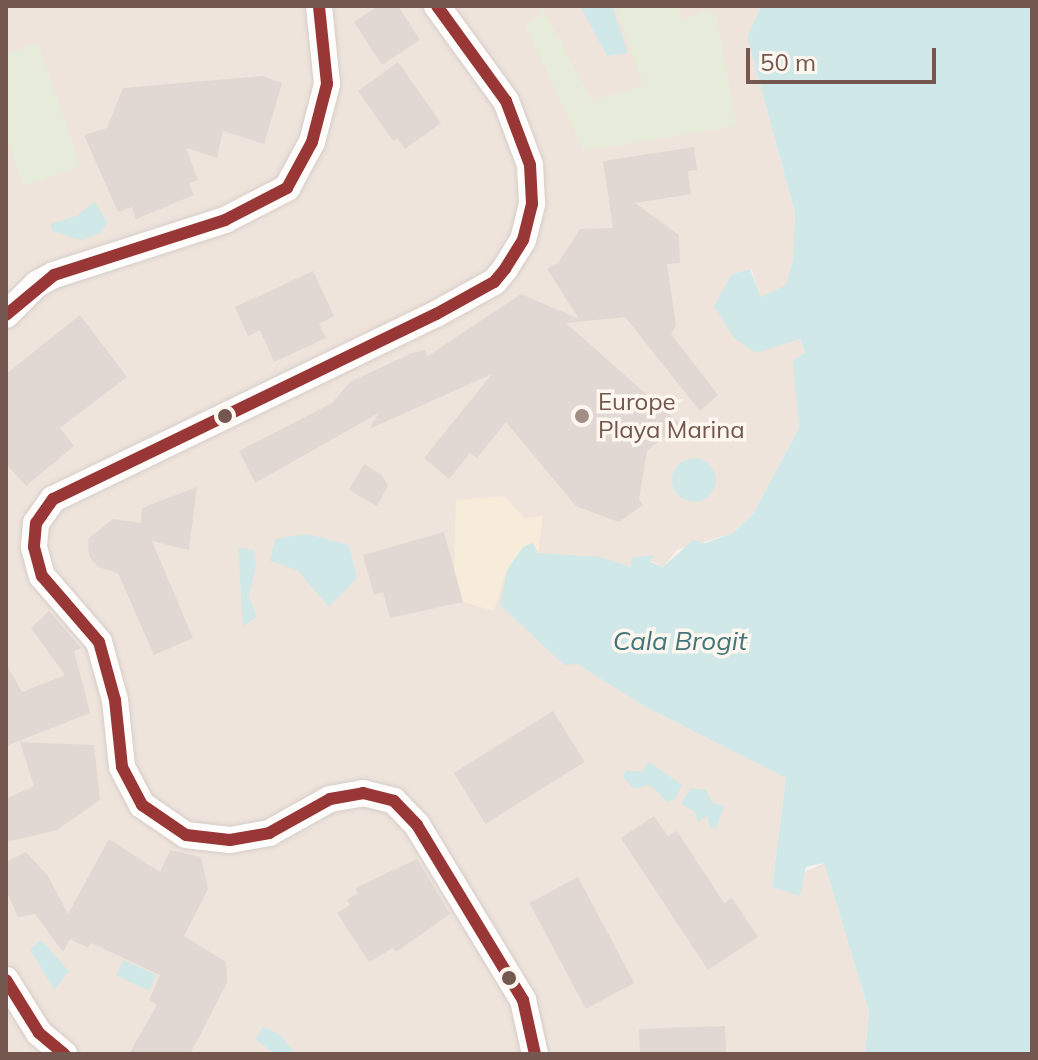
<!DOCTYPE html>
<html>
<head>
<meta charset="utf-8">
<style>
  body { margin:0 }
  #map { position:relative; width:1038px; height:1060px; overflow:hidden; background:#f7f2ee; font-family:Mulish,sans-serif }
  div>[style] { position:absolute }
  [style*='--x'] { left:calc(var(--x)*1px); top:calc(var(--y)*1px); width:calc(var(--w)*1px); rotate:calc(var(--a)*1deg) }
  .residential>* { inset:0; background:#efe4dc }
  .green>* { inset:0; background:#e7ecda }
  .sand>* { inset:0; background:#f7ebd9 }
  .water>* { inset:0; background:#d0e8e7; transform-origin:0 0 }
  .round { border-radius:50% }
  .building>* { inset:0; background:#e1d8d3; transform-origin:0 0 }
  .roads { filter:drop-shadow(0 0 2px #d6ceca) drop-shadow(0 0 2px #d6ceca) }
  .street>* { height:26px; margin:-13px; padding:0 13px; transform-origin:13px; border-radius:13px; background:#fefdfc }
  .bus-1>* { height:12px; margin:-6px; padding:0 6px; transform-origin:6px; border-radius:6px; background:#993636 }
  .dots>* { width:22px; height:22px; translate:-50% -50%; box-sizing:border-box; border:4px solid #fef7f0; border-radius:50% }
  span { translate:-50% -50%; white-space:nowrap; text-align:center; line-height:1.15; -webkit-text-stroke:7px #fef7f0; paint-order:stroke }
  .poi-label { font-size:24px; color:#74574f }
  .left { translate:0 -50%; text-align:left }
  .water-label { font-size:26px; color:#437678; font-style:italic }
  .frame { position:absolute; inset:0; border:8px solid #74574f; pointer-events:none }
  .scale { position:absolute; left:746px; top:48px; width:190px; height:36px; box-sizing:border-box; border:4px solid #74574f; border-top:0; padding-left:10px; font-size:24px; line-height:28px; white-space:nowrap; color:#74574f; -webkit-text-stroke:6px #fef7f0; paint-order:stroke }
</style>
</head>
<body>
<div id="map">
  <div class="residential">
    <i style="clip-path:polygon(6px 6px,761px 6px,747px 37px,795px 213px,793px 259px,787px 285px,761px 297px,751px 269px,731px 275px,756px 353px,799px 338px,805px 353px,794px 360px,799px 428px,753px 514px,733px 533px,677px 550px,663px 567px,650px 561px,653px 556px,631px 567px,605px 560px,577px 568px,538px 553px,533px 543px,577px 664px,644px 706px,786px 778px,772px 887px,824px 863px,869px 1012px,865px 1054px,6px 1054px)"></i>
  </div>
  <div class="green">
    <i style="clip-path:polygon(541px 6px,592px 101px,644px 85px,615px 6px,671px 6px,678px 7px,682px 20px,706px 10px,716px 16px,737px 126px,584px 151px,525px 24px,540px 17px)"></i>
    <i style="clip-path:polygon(38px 43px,80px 166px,24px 186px,6px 135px,6px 54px)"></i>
  </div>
  <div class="sand">
    <i style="clip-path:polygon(504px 496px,525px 518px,543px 516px,538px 553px,507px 570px,494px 611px,463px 602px,454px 570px,456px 500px)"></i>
  </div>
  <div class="water">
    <i style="clip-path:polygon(580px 6px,612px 6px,628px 53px,607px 56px)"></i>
    <i style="clip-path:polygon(761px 6px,1032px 6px,1032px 1054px,865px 1054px,869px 1012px,824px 863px,806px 867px,800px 896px,772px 887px,786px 778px,644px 706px,577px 664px,564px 665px,500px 605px,507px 570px,523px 547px,533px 543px,538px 553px,601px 557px,631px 567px,632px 557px,654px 555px,650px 562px,663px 567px,693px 540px,705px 543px,733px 533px,753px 514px,799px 428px,793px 360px,805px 353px,800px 339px,756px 353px,734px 338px,714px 307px,731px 275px,750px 269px,761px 297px,786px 285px,793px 259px,795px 213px,747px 37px)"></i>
    <i style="clip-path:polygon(95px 202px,107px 222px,102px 232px,81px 240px,52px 231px,51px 224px,76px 216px)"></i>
    <i class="round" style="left:672px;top:458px;width:44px;height:44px"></i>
    <i style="clip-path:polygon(307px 534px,349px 545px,357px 578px,329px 607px,297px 570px,270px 561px,275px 539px)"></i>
    <i style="clip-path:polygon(238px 548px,254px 550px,256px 565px,249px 597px,257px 616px,243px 626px)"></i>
    <i style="clip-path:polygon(649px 762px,682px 785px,675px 799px,667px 802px,650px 785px,634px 789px,623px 777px,626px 770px,642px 772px)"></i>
    <i style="clip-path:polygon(691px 788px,706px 790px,713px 803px,724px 806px,717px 827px,710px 828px,707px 816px,698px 822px,695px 812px,681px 804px)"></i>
    <i style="clip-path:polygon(41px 940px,69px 971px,54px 990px,30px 949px)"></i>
    <i style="left:123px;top:960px;width:36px;height:17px;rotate:24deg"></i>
    <i style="clip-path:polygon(263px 1026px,280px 1035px,294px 1051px,275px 1054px,256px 1040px)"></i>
  </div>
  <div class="building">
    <i style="clip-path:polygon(378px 6px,398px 6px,420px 40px,382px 65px,354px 22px)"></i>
    <i style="clip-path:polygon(398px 62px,441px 123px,405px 149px,397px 138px,393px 141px,358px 91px)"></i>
    <i style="clip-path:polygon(263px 76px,282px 83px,264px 144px,223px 131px,217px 158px,186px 148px,198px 180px,189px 183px,194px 195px,136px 219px,132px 207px,118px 212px,84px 135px,107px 128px,123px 88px)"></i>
    <i style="clip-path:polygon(694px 147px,697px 170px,688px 171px,691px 194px,635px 203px,679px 235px,680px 263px,667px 264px,676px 326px,671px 334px,718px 395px,700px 411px,625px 317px,566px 323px,680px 424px,647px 451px,639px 499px,643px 505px,619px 522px,576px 506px,506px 422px,477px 458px,470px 453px,449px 479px,424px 458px,492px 374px,369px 429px,379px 413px,255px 483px,239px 451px,332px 403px,350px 382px,412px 353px,425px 350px,428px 356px,521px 294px,579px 319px,547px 269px,558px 263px,580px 229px,613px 228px,603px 161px)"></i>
    <i style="clip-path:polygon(313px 271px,334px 316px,319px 324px,326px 338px,274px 362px,260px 330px,248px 336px,235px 307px)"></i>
    <i style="clip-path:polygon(80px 315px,127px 377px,60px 428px,74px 446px,26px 486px,6px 464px,6px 374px)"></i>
    <i style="clip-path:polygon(364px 464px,382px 475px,388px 486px,377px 506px,349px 490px)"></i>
    <i style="clip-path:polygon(197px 487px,189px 550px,152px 541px,193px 638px,154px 655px,118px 573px,98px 567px,89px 556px,88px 539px,113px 519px,141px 523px,142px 508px)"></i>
    <i style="clip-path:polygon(444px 532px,463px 602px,390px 618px,383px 592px,374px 595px,363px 555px)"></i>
    <i style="clip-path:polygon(49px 611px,81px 648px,74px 651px,90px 713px,6px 746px,6px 664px,22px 692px,65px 675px,31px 628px)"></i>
    <i style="left:553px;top:711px;width:60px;height:117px;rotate:58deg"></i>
    <i style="clip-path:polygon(20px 742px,94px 745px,100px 800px,57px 830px,6px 842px,6px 799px,34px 786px)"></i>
    <i style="clip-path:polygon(654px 816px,668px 836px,677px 831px,724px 903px,732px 898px,758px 937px,708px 970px,621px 838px)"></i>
    <i style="clip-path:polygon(109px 839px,160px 872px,170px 850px,201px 857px,208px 889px,184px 936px,226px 962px,227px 983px,190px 1054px,129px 1054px,157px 1005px,149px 1000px,160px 975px,91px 943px,88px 948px,70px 939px,63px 952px,35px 914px,18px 917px,6px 890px,6px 862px,26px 852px,48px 876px,68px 914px)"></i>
    <i style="clip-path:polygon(417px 859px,450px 914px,396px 952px,393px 948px,369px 962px,337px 913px,350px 905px,347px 900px,358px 893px,355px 888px)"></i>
    <i style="left:578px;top:877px;width:120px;height:55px;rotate:62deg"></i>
    <i style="left:725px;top:1026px;width:28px;height:86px;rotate:88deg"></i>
  </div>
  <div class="roads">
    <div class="street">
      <i style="--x:437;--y:6;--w:117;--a:54"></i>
      <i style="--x:506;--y:101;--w:68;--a:69.4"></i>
      <i style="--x:530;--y:165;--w:39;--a:87"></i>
      <i style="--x:532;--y:204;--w:37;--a:104"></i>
      <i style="--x:523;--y:240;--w:34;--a:122"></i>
      <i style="--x:505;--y:269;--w:17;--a:130"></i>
      <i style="--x:494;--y:282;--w:66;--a:151.1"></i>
      <i style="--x:436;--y:314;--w:425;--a:154.2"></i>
      <i style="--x:53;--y:499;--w:29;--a:125"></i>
      <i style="--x:36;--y:523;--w:24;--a:95"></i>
      <i style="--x:34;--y:547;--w:30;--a:75"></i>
      <i style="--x:42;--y:576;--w:87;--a:49.2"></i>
      <i style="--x:99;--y:642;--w:60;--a:74.6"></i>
      <i style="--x:115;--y:700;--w:67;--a:84"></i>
      <i style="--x:122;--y:767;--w:43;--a:62.2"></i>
      <i style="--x:142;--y:805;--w:53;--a:34.3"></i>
      <i style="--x:186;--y:835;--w:44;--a:6.5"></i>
      <i style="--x:230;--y:840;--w:40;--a:-10"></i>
      <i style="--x:269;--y:833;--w:70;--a:-29.1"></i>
      <i style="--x:330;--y:799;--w:34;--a:-10"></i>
      <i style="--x:363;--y:793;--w:32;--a:14"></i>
      <i style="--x:394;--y:801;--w:33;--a:46"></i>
      <i style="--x:417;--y:825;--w:205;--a:58.8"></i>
      <i style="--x:523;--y:1000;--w:55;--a:77.5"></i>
      <i style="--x:6;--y:315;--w:44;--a:-45"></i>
      <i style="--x:37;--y:284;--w:19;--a:-28"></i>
      <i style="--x:54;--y:275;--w:180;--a:-17.8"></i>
      <i style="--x:225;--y:220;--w:70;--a:-27.3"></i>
      <i style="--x:287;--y:188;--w:52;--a:-61.5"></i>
      <i style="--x:312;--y:142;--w:60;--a:-75.5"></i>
      <i style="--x:327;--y:84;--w:78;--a:-95.9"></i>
      <i style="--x:6;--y:980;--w:62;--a:58.1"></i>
      <i style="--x:39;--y:1033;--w:33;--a:40"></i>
    </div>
  </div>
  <div class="bus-1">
    <i style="--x:437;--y:6;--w:117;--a:54"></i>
    <i style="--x:506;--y:101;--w:68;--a:69.4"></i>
    <i style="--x:530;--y:165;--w:39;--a:87"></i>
    <i style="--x:532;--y:204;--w:37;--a:104"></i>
    <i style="--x:523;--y:240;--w:34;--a:122"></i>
    <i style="--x:505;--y:269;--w:17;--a:130"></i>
    <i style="--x:494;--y:282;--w:66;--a:151.1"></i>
    <i style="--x:436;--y:314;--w:425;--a:154.2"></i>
    <i style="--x:53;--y:499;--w:29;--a:125"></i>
    <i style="--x:36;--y:523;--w:24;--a:95"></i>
    <i style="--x:34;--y:547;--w:30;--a:75"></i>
    <i style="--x:42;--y:576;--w:87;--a:49.2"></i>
    <i style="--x:99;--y:642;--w:60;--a:74.6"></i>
    <i style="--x:115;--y:700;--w:67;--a:84"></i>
    <i style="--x:122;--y:767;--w:43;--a:62.2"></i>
    <i style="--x:142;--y:805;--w:53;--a:34.3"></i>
    <i style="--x:186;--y:835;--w:44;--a:6.5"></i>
    <i style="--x:230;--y:840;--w:40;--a:-10"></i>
    <i style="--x:269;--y:833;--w:70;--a:-29.1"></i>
    <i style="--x:330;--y:799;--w:34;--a:-10"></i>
    <i style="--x:363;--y:793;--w:32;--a:14"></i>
    <i style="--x:394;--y:801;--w:33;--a:46"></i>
    <i style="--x:417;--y:825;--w:205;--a:58.8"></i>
    <i style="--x:523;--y:1000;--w:55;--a:77.5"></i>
    <i style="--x:6;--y:315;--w:62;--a:-39.8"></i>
    <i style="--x:54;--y:275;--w:180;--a:-17.8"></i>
    <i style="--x:225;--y:220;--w:70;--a:-27.3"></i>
    <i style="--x:287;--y:188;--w:52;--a:-61.5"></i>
    <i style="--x:312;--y:142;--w:60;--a:-75.5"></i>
    <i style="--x:327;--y:84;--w:78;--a:-95.9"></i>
    <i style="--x:6;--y:980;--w:62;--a:58.1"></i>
    <i style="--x:39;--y:1033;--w:33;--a:40"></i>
  </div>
  <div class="dots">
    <i style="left:225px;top:416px;background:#74574f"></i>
    <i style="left:582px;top:416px;background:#a28d87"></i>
    <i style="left:509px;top:978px;background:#74574f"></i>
  </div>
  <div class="poi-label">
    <span class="left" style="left:598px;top:416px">Europe<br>Playa Marina</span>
  </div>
  <div class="water-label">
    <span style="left:680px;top:641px">Cala Brogit</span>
  </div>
  <div class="frame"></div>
  <div class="scale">50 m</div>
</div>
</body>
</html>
